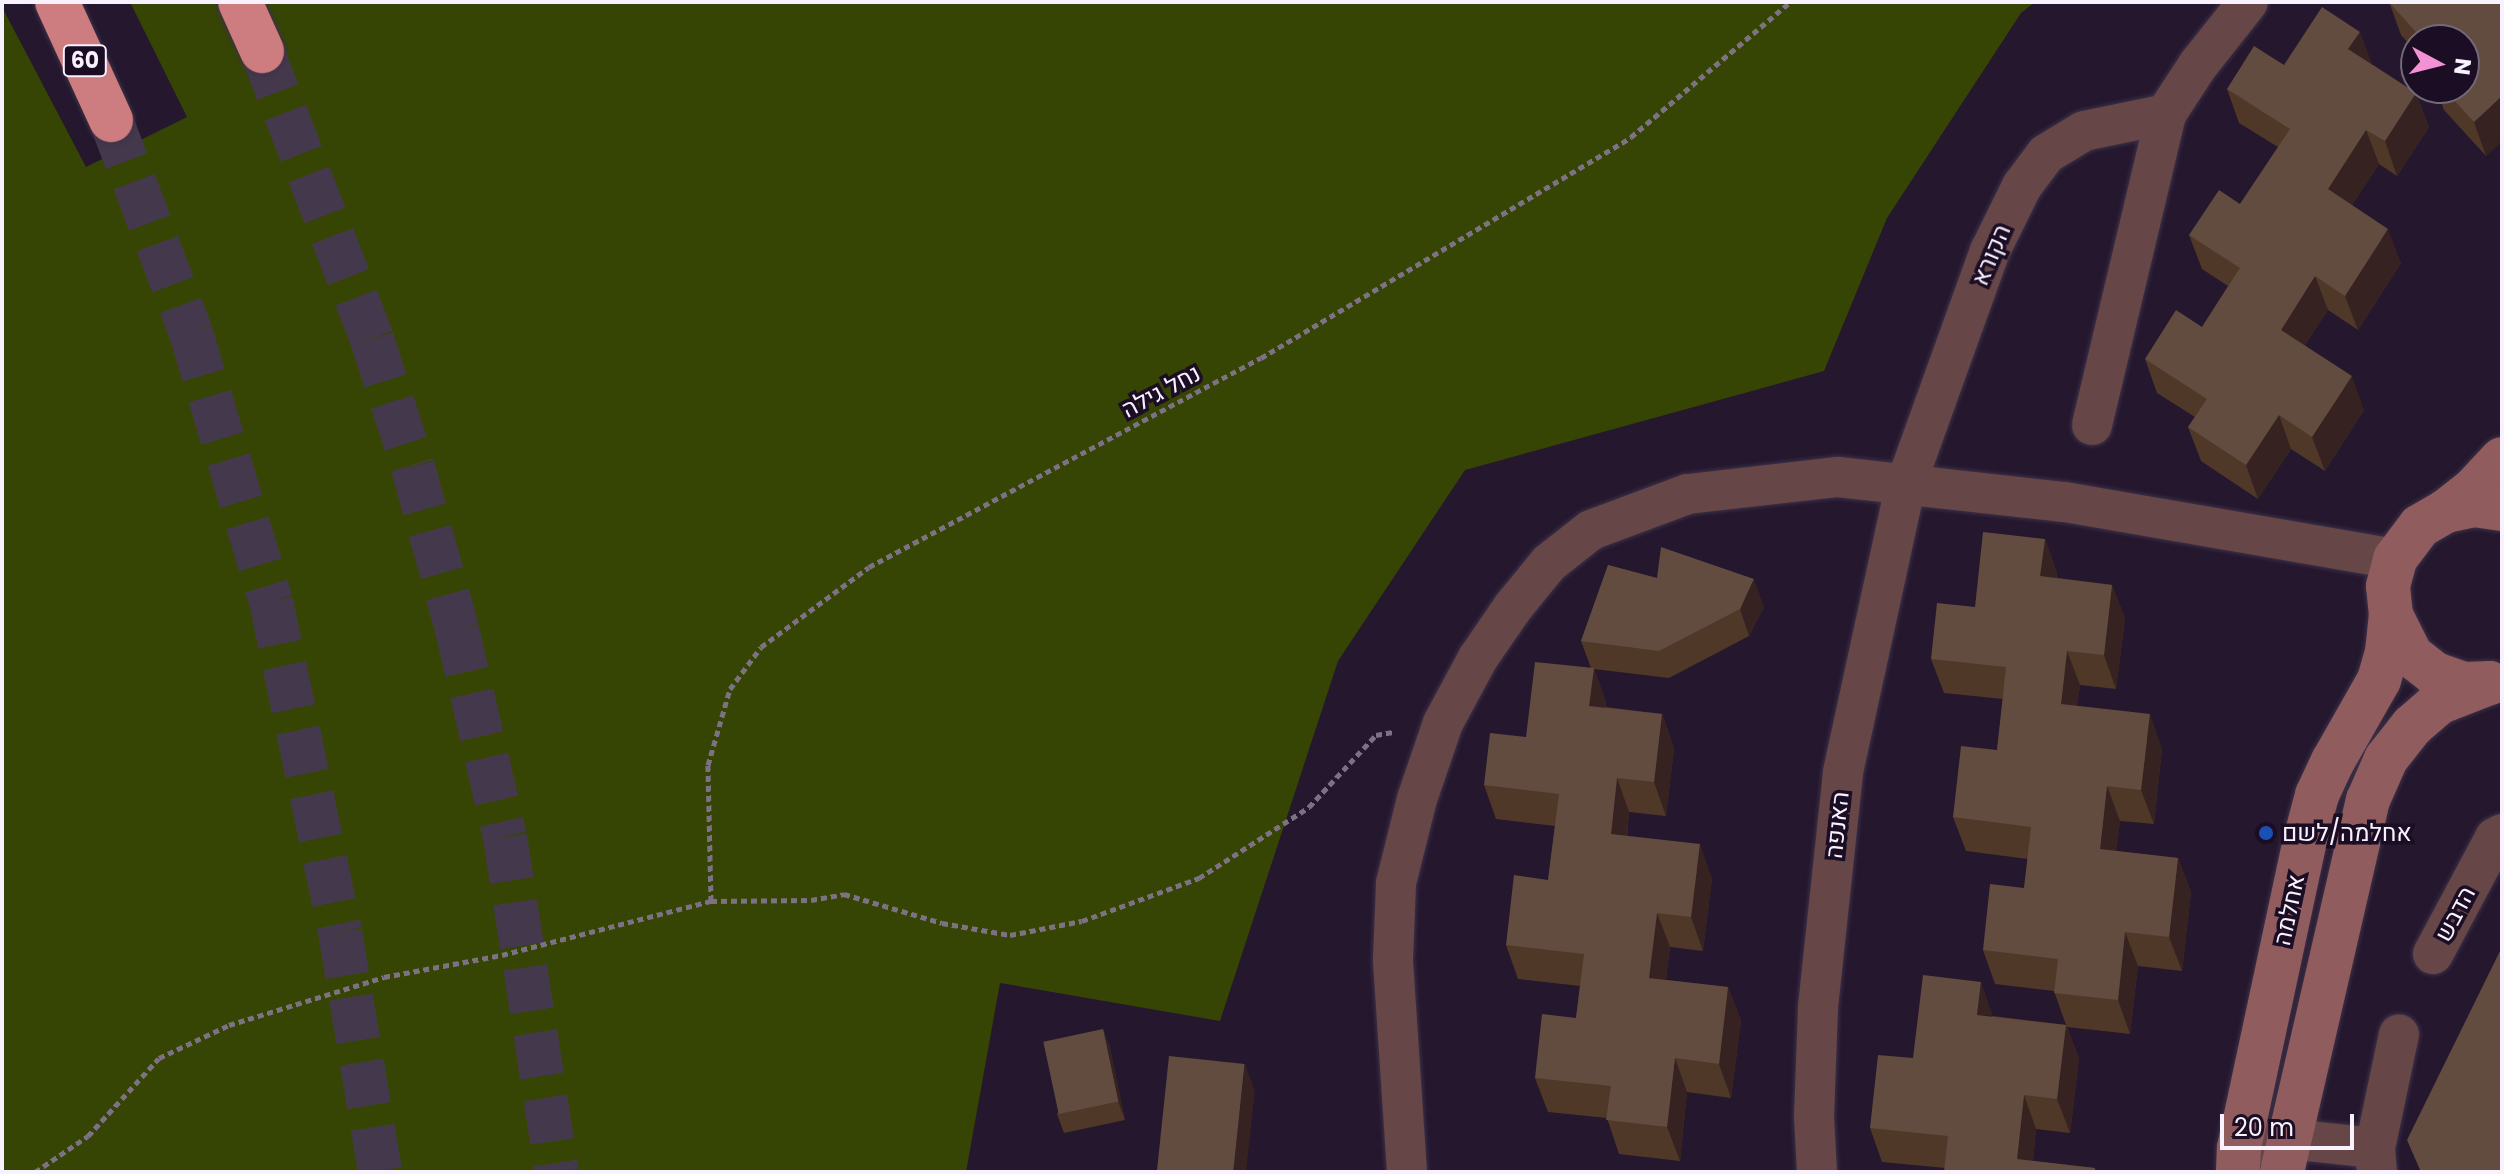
<!DOCTYPE html>
<html>
<head>
<meta charset="utf-8">
<style>
  body { margin:0 }
  #map { position:relative; width:2504px; height:1174px; overflow:hidden; background:#24172e; font-family:Poppins,Heebo,sans-serif }
  div>[style] { position:absolute }
  [style*='--x'] { left:calc(var(--x)*1px); top:calc(var(--y)*1px); width:calc(var(--w)*1px); rotate:calc(var(--a)*1deg) }
  .green>* { inset:0; background:#374504 }
  .highway-tunnel>* { height:44px; margin-top:-22px; transform-origin:0; background:repeating-linear-gradient(90deg,#44384d 0 44px,transparent 0 66px) }
  .path>* { height:5px; margin-top:-2.5px; transform-origin:0; background:repeating-linear-gradient(90deg,#7c7284 0 6px,transparent 0 10px) }
  .roads { filter:drop-shadow(0 0 2px #3d3147) drop-shadow(0 0 2px #3d3147) }
  .street>* { height:40px; margin:-20px; padding:0 20px; transform-origin:20px; border-radius:20px; background:#674647 }
  .secondary>* { height:44px; margin:-22px; padding:0 22px; transform-origin:22px; border-radius:22px; background:#905c5e }
  .highway>* { height:44px; margin:-22px; padding:0 22px; transform-origin:22px; border-radius:22px; background:#cd7c80 }
  .wall>* { inset:0; background:#4f3828 }
  .shaded-wall>* { inset:0; background:#362221 }
  .building>* { inset:0; background:#614c3f; transform-origin:0 0 }
  .dots>* { width:22px; height:22px; translate:-50% -50%; box-sizing:border-box; border:4px solid #1b0e24; border-radius:50% }
  span { translate:-50% -50%; white-space:nowrap; text-align:center; line-height:1.15; -webkit-text-stroke:7px #1b0e24; paint-order:stroke }
  .shield-label span { padding:2px 6px; background:#1b0e24; border:2px solid; border-radius:6px; -webkit-text-stroke-width:0 }
  .shield-label { font-size:22px; color:#f8f1fe; font-weight:700 }
  .street-label { font-size:24px; color:#f8f1fe }
  .poi-label { font-size:24px; color:#f8f1fe }
  .left { translate:0 -50%; text-align:left }
  .frame { position:absolute; inset:0; border:4px solid #f8f1fe; pointer-events:none }
  .north { position:absolute; left:2400px; top:24px; width:80px; height:80px; box-sizing:border-box; background:#1b0e24; border:2px solid #73697b; border-radius:50%; rotate:97deg; font-size:22px; font-weight:700; line-height:32px; text-align:center; color:#f8f1fe }
  .north::after { content:''; display:block; margin:auto; width:28px; height:36px; background:#f491d4; clip-path:polygon(50% 0,100% 100%,50% 72%,0 100%) }
  .scale { position:absolute; left:2220px; top:1114px; width:134px; height:36px; box-sizing:border-box; border:4px solid #f8f1fe; border-top:0; padding-left:10px; font-size:24px; line-height:28px; white-space:nowrap; color:#f8f1fe; -webkit-text-stroke:6px #1b0e24; paint-order:stroke }
</style>
</head>
<body>
<div id="map">
  <div class="green">
    <i style="clip-path:polygon(130px 2px,2035px 2px,2021px 13px,1887px 218px,1824px 371px,1465px 470px,1338px 661px,1220px 1021px,1000px 983px,966px 1172px,2px 1172px,2px 7px,86px 167px,187px 117px)"></i>
  </div>
  <div class="highway-tunnel">
    <i style="--x:262;--y:51;--w:308;--a:69.1"></i>
    <i style="--x:372;--y:339;--w:134;--a:72.2"></i>
    <i style="--x:413;--y:467;--w:168;--a:74.8"></i>
    <i style="--x:457;--y:629;--w:213;--a:77"></i>
    <i style="--x:505;--y:837;--w:339;--a:81.2"></i>
    <i style="--x:111;--y:120;--w:228;--a:69.4"></i>
    <i style="--x:191;--y:333;--w:280;--a:73.4"></i>
    <i style="--x:271;--y:601;--w:338;--a:78.2"></i>
    <i style="--x:340;--y:932;--w:243;--a:80.5"></i>
  </div>
  <div class="path">
    <i style="--x:711;--y:901;--w:136;--a:-91.3"></i>
    <i style="--x:708;--y:765;--w:79;--a:-73.9"></i>
    <i style="--x:730;--y:689;--w:52;--a:-53.6"></i>
    <i style="--x:761;--y:647;--w:134;--a:-36.5"></i>
    <i style="--x:869;--y:567;--w:444;--a:-28.1"></i>
    <i style="--x:1261;--y:358;--w:431;--a:-30.8"></i>
    <i style="--x:1631;--y:137;--w:209;--a:-40.3"></i>
    <i style="--x:35;--y:1172;--w:64;--a:-34.2"></i>
    <i style="--x:88;--y:1136;--w:105;--a:-47.7"></i>
    <i style="--x:159;--y:1058;--w:77;--a:-25.2"></i>
    <i style="--x:229;--y:1025;--w:162;--a:-17.2"></i>
    <i style="--x:384;--y:977;--w:120;--a:-10.6"></i>
    <i style="--x:502;--y:955;--w:216;--a:-14.5"></i>
    <i style="--x:711;--y:901;--w:100;--a:-0.6"></i>
    <i style="--x:811;--y:900;--w:34;--a:-10"></i>
    <i style="--x:844;--y:894;--w:102;--a:16.5"></i>
    <i style="--x:942;--y:923;--w:69;--a:10"></i>
    <i style="--x:1010;--y:935;--w:73;--a:-11"></i>
    <i style="--x:1082;--y:921;--w:125;--a:-20.2"></i>
    <i style="--x:1199;--y:878;--w:131;--a:-32.8"></i>
    <i style="--x:1309;--y:807;--w:98;--a:-47.1"></i>
    <i style="--x:1376;--y:735;--w:17;--a:-10"></i>
  </div>
  <div class="roads">
    <div class="street">
      <i style="--x:2092;--y:425;--w:320;--a:-76.6"></i>
      <i style="--x:2166;--y:114;--w:59;--a:-56.9"></i>
      <i style="--x:2198;--y:65;--w:80;--a:-51.6"></i>
      <i style="--x:2433;--y:954;--w:132;--a:-61.9"></i>
      <i style="--x:2495;--y:838;--w:8;--a:-30"></i>
      <i style="--x:2239;--y:1148;--w:51;--a:-10.2"></i>
      <i style="--x:2289;--y:1139;--w:86;--a:6"></i>
      <i style="--x:1407;--y:1172;--w:213;--a:-93.8"></i>
      <i style="--x:1393;--y:959;--w:76;--a:-87.7"></i>
      <i style="--x:1396;--y:883;--w:87;--a:-76"></i>
      <i style="--x:1417;--y:799;--w:80;--a:-71.1"></i>
      <i style="--x:1443;--y:723;--w:74;--a:-61.7"></i>
      <i style="--x:1478;--y:658;--w:62;--a:-55.5"></i>
      <i style="--x:1513;--y:607;--w:57;--a:-50.7"></i>
      <i style="--x:1549;--y:563;--w:53;--a:-38.2"></i>
      <i style="--x:1591;--y:530;--w:103;--a:-20.4"></i>
      <i style="--x:1688;--y:494;--w:151;--a:-6.5"></i>
      <i style="--x:1838;--y:477;--w:228;--a:6.3"></i>
      <i style="--x:2065;--y:502;--w:335;--a:9.8"></i>
      <i style="--x:1817;--y:1172;--w:55;--a:-93.1"></i>
      <i style="--x:1814;--y:1117;--w:110;--a:-87.9"></i>
      <i style="--x:1818;--y:1007;--w:236;--a:-83.9"></i>
      <i style="--x:1843;--y:772;--w:295;--a:-77.7"></i>
      <i style="--x:1906;--y:484;--w:248;--a:-70.2"></i>
      <i style="--x:1990;--y:251;--w:72;--a:-63.8"></i>
      <i style="--x:2022;--y:186;--w:40;--a:-53"></i>
      <i style="--x:2046;--y:154;--w:44;--a:-31.2"></i>
      <i style="--x:2084;--y:131;--w:84;--a:-11.7"></i>
      <i style="--x:2377;--y:1172;--w:24;--a:-95"></i>
      <i style="--x:2375;--y:1148;--w:116;--a:-78.1"></i>
    </div>
    <div class="secondary">
      <i style="--x:2446;--y:511;--w:34;--a:-38"></i>
      <i style="--x:2473;--y:490;--w:42;--a:-46.9"></i>
      <i style="--x:2490;--y:683;--w:26;--a:178"></i>
      <i style="--x:2464;--y:684;--w:31;--a:-161"></i>
      <i style="--x:2435;--y:674;--w:31;--a:-142"></i>
      <i style="--x:2411;--y:655;--w:45;--a:-116.6"></i>
      <i style="--x:2391;--y:615;--w:29;--a:-96"></i>
      <i style="--x:2388;--y:586;--w:28;--a:-75"></i>
      <i style="--x:2395;--y:559;--w:41;--a:-52.9"></i>
      <i style="--x:2420;--y:526;--w:30;--a:-30"></i>
      <i style="--x:2446;--y:511;--w:29;--a:-12"></i>
      <i style="--x:2474;--y:505;--w:28;--a:8"></i>
      <i style="--x:2238;--y:1172;--w:24;--a:-88"></i>
      <i style="--x:2239;--y:1148;--w:311;--a:-77.9"></i>
      <i style="--x:2304;--y:844;--w:51;--a:-75.1"></i>
      <i style="--x:2317;--y:795;--w:38;--a:-65"></i>
      <i style="--x:2333;--y:761;--w:93;--a:-60.4"></i>
      <i style="--x:2379;--y:680;--w:29;--a:-74"></i>
      <i style="--x:2387;--y:652;--w:37;--a:-84"></i>
      <i style="--x:2282;--y:1172;--w:382;--a:-77"></i>
      <i style="--x:2368;--y:800;--w:45;--a:-66.3"></i>
      <i style="--x:2386;--y:759;--w:42;--a:-51.8"></i>
      <i style="--x:2412;--y:726;--w:35;--a:-41"></i>
      <i style="--x:2438;--y:703;--w:55;--a:-21.4"></i>
    </div>
    <div class="highway">
      <i style="--x:57;--y:2;--w:130;--a:65.4"></i>
      <i style="--x:240;--y:2;--w:54;--a:65.8"></i>
    </div>
  </div>
  <div class="wall">
    <i style="clip-path:polygon(2389px 2px,2502px 2px,2486px 156px,2444px 110px,2436px 88px,2464px 88px,2464px 40px,2416px 40px,2416px 52px,2401px 35px)"></i>
    <i style="clip-path:polygon(2284px 65px,2373px 65px,2416px 93px,2429px 127px,2397px 176px,2379px 164px,2352px 205px,2401px 263px,2358px 330px,2328px 310px,2305px 345px,2364px 410px,2325px 471px,2291px 449px,2258px 499px,2201px 461px,2188px 427px,2195px 417px,2157px 393px,2145px 359px,2202px 327px,2228px 286px,2202px 269px,2189px 235px,2240px 204px,2278px 147px,2239px 123px,2227px 89px)"></i>
    <i style="clip-path:polygon(2045px 539px,2057px 573px,2057px 578px,2112px 585px,2125px 619px,2116px 689px,2080px 685px,2077px 706px,2162px 748px,2154px 824px,2120px 821px,2116px 851px,2178px 858px,2191px 892px,2182px 971px,2138px 966px,2130px 1034px,2067px 1027px,2079px 1059px,2070px 1133px,2036px 1129px,2033px 1161px,2095px 1168px,2096px 1172px,1944px 1172px,1945px 1168px,1882px 1162px,1870px 1128px,1913px 1058px,1993px 1016px,2066px 1025px,2054px 991px,1995px 984px,1983px 950px,2024px 888px,2028px 859px,1966px 851px,1953px 817px,1997px 750px,2003px 699px,1944px 693px,1931px 659px,1975px 607px)"></i>
    <i style="clip-path:polygon(1608px 565px,1764px 607px,1749px 636px,1669px 678px,1594px 669px,1606px 702px,1606px 707px,1662px 714px,1674px 748px,1666px 816px,1629px 812px,1627px 836px,1712px 878px,1703px 951px,1670px 947px,1666px 980px,1728px 987px,1741px 1021px,1731px 1098px,1687px 1092px,1680px 1161px,1619px 1154px,1607px 1118px,1548px 1112px,1535px 1078px,1576px 1018px,1580px 986px,1518px 979px,1506px 945px,1548px 880px,1555px 826px,1496px 819px,1484px 785px,1526px 737px,1591px 668px,1581px 641px)"></i>
    <i style="clip-path:polygon(1103px 1029px,1110px 1048px,1125px 1120px,1064px 1133px,1057px 1114px)"></i>
  </div>
  <div class="shaded-wall">
    <i style="clip-path:polygon(2360px 32px,2373px 66px,2348px 49px)"></i>
    <i style="clip-path:polygon(2416px 93px,2429px 127px,2397px 176px,2385px 141px)"></i>
    <i style="clip-path:polygon(2502px 96px,2502px 142px,2486px 156px,2474px 122px)"></i>
    <i style="clip-path:polygon(2366px 130px,2379px 164px,2341px 223px,2328px 189px)"></i>
    <i style="clip-path:polygon(2388px 229px,2401px 263px,2358px 330px,2345px 296px)"></i>
    <i style="clip-path:polygon(2315px 276px,2328px 310px,2293px 364px,2281px 330px)"></i>
    <i style="clip-path:polygon(2352px 376px,2364px 410px,2325px 471px,2312px 437px)"></i>
    <i style="clip-path:polygon(2279px 415px,2291px 449px,2258px 499px,2246px 465px)"></i>
    <i style="clip-path:polygon(2045px 539px,2057px 573px,2053px 610px,2040px 576px)"></i>
    <i style="clip-path:polygon(1754px 579px,1764px 607px,1749px 636px,1740px 609px)"></i>
    <i style="clip-path:polygon(2112px 585px,2125px 619px,2116px 689px,2104px 655px)"></i>
    <i style="clip-path:polygon(2067px 651px,2080px 685px,2073px 738px,2061px 704px)"></i>
    <i style="clip-path:polygon(1594px 668px,1606px 702px,1602px 740px,1589px 706px)"></i>
    <i style="clip-path:polygon(1662px 714px,1674px 748px,1666px 816px,1654px 782px)"></i>
    <i style="clip-path:polygon(2150px 714px,2162px 748px,2154px 824px,2141px 790px)"></i>
    <i style="clip-path:polygon(1617px 778px,1629px 812px,1623px 868px,1611px 834px)"></i>
    <i style="clip-path:polygon(2107px 786px,2120px 821px,2113px 883px,2100px 849px)"></i>
    <i style="clip-path:polygon(1700px 844px,1712px 878px,1703px 951px,1691px 917px)"></i>
    <i style="clip-path:polygon(2178px 858px,2191px 892px,2182px 971px,2169px 937px)"></i>
    <i style="clip-path:polygon(1657px 913px,1670px 947px,1662px 1012px,1649px 978px)"></i>
    <i style="clip-path:polygon(2125px 932px,2138px 966px,2130px 1034px,2118px 1000px)"></i>
    <i style="clip-path:polygon(1981px 982px,1993px 1016px,1977px 1015px)"></i>
    <i style="clip-path:polygon(1728px 987px,1741px 1021px,1731px 1098px,1719px 1064px)"></i>
    <i style="clip-path:polygon(2066px 1025px,2079px 1059px,2070px 1133px,2057px 1099px)"></i>
    <i style="clip-path:polygon(1103px 1029px,1110px 1048px,1125px 1120px,1118px 1101px)"></i>
    <i style="clip-path:polygon(1675px 1058px,1687px 1092px,1680px 1161px,1667px 1127px)"></i>
    <i style="clip-path:polygon(1245px 1064px,1255px 1091px,1246px 1172px,1233px 1172px)"></i>
    <i style="clip-path:polygon(2024px 1095px,2036px 1129px,2032px 1172px,2017px 1159px)"></i>
  </div>
  <div class="building">
    <i style="clip-path:polygon(2389px 2px,2502px 2px,2502px 96px,2474px 122px,2443px 88px,2464px 88px,2464px 40px,2423px 40px)"></i>
    <i style="clip-path:polygon(2322px 7px,2360px 32px,2348px 49px,2416px 93px,2385px 141px,2366px 130px,2328px 189px,2388px 229px,2345px 296px,2315px 276px,2281px 330px,2352px 376px,2312px 437px,2279px 415px,2246px 465px,2188px 427px,2207px 399px,2145px 359px,2176px 310px,2202px 327px,2240px 268px,2189px 235px,2219px 190px,2240px 204px,2290px 129px,2227px 89px,2254px 46px,2284px 65px)"></i>
    <i style="clip-path:polygon(1983px 532px,2045px 539px,2040px 576px,2112px 585px,2104px 655px,2067px 651px,2061px 704px,2150px 714px,2141px 790px,2107px 786px,2100px 849px,2178px 858px,2169px 937px,2125px 932px,2118px 1000px,2054px 993px,2058px 959px,1983px 950px,1990px 884px,2024px 888px,2031px 827px,1953px 817px,1961px 746px,1997px 750px,2006px 667px,1931px 659px,1937px 603px,1975px 607px)"></i>
    <i style="clip-path:polygon(1661px 547px,1754px 579px,1740px 609px,1659px 651px,1581px 641px,1608px 565px,1657px 578px)"></i>
    <i style="clip-path:polygon(1535px 662px,1594px 668px,1589px 706px,1662px 714px,1654px 782px,1617px 778px,1611px 834px,1700px 844px,1691px 917px,1657px 913px,1649px 978px,1728px 987px,1719px 1064px,1675px 1058px,1667px 1127px,1606px 1120px,1611px 1086px,1535px 1078px,1542px 1014px,1576px 1018px,1584px 954px,1506px 945px,1514px 875px,1548px 880px,1559px 794px,1484px 785px,1490px 733px,1526px 737px)"></i>
    <i style="clip-path:polygon(2502px 947px,2502px 1172px,2421px 1172px,2407px 1140px)"></i>
    <i style="clip-path:polygon(1923px 975px,1981px 982px,1977px 1015px,2066px 1025px,2057px 1099px,2024px 1095px,2017px 1159px,2095px 1168px,2094px 1172px,1944px 1172px,1948px 1136px,1870px 1128px,1878px 1055px,1913px 1058px)"></i>
    <i style="left:1103px;top:1029px;width:74px;height:61px;rotate:78deg"></i>
    <i style="left:1169px;top:1056px;width:76px;height:117px;rotate:6deg"></i>
  </div>
  <div class="dots">
    <i style="left:2266px;top:833px;background:#1a4fb4"></i>
  </div>
  <div class="shield-label">
    <span style="left:85px;top:61px">60</span>
  </div>
  <div class="street-label">
    <span style="left:1991px;top:255px;rotate:-67deg">הקורא</span>
    <span style="left:1161px;top:391px;rotate:-28deg">נחל גילה</span>
    <span style="left:1837px;top:825px;rotate:-84deg">האנפה</span>
    <span style="left:2289px;top:910px;rotate:-78deg">אחלמה</span>
    <span style="left:2455px;top:914px;rotate:-62deg">הדבש</span>
  </div>
  <div class="poi-label">
    <span class="left" style="left:2282px;top:833px">אחלמה/לשם</span>
  </div>
  <div class="frame"></div>
  <div class="north">N</div>
  <div class="scale">20 m</div>
</div>
</body>
</html>
